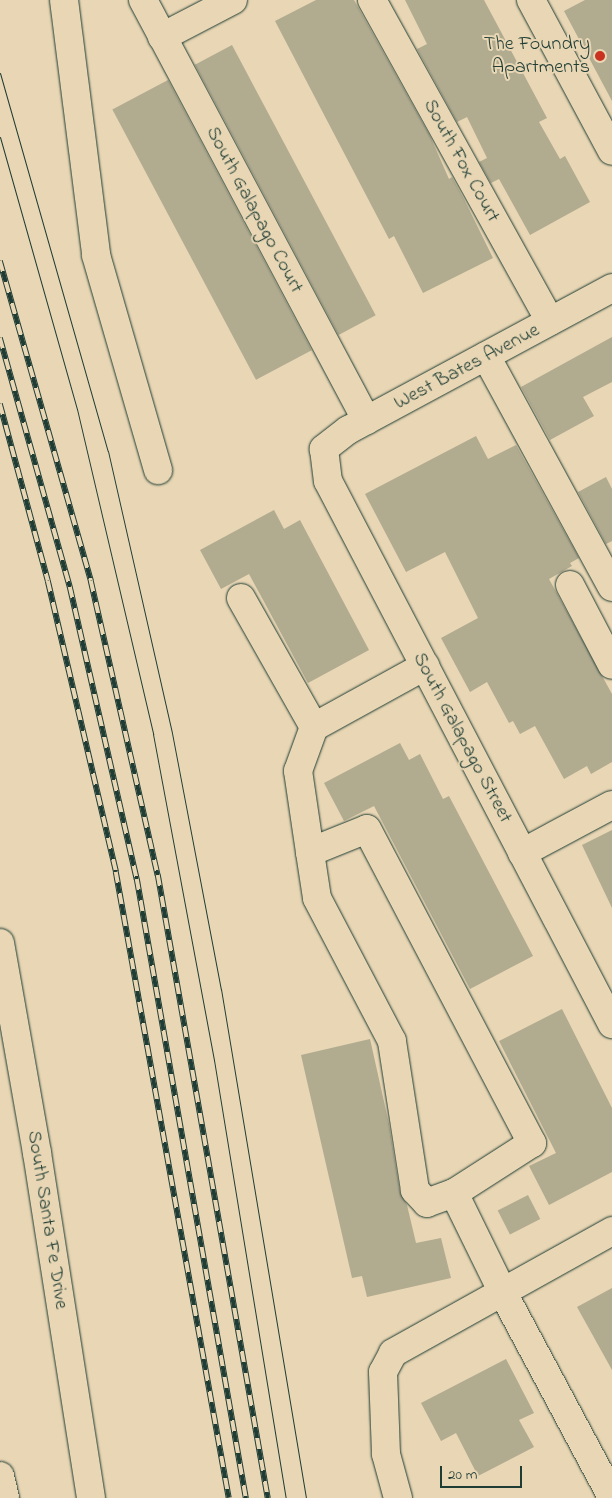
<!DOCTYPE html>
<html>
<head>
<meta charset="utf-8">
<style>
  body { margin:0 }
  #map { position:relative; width:612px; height:1498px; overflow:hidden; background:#e8d6b4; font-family:"Indie Flower",sans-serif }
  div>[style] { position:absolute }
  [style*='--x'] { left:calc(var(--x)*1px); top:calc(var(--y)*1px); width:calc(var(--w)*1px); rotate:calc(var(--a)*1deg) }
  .building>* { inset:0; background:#b1ab90; transform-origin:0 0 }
  .roads { filter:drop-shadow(0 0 1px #1f3d34) drop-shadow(0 0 1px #1f3d34) }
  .minor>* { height:28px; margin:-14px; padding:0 14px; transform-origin:14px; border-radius:14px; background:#e8d6b4 }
  .highway>* { height:28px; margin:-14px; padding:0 14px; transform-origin:14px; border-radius:14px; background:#e8d6b4 }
  .tram>* { height:1px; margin:-0.5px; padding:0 0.5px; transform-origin:0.5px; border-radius:0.5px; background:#1f3d34 }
  .rail>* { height:5.5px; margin-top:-2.75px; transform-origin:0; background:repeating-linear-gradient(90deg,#e8d6b4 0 11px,#1f3d34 0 22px); box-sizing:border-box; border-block:1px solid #1f3d34 }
  .dots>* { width:14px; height:14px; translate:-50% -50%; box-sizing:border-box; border:2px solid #e8d6b4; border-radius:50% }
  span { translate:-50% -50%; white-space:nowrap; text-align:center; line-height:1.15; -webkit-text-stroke:4px #e8d6b4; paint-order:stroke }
  .poi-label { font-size:20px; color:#1f3d34 }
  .right { translate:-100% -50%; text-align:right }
  .street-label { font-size:20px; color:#1f3d34 }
  .scale { position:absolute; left:440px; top:1466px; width:82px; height:22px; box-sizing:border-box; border:2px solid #1f3d34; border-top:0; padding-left:6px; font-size:15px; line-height:18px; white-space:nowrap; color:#1f3d34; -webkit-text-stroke:4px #e8d6b4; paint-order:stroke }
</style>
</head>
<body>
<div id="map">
  <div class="building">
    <i style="clip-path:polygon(316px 0,354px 0,430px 136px,449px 179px,452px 177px,464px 199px,493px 258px,423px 293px,394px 236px,389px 239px,275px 21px)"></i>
    <i style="clip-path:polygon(405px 0,484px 0,547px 118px,539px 122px,560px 159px,565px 156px,590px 202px,530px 235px,499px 179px,491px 183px,479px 162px,487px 158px,467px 117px,457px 122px,417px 49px,427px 44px)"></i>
    <i style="clip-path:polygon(585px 0,612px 0,612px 101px,564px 11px)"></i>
    <i style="left:232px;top:45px;width:306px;height:42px;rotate:62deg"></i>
    <i style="left:168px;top:80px;width:306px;height:63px;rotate:62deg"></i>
    <i style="clip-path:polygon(612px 337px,612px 382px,583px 397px,594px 416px,550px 440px,521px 387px)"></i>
    <i style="clip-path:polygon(476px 436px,488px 459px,516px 445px,579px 558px,570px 563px,572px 566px,549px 579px,612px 694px,612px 762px,591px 774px,587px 766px,564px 779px,535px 726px,520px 734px,513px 721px,509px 723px,487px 682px,470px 692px,441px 638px,478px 618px,445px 552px,406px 572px,365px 494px)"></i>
    <i style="clip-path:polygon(606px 477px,612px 489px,612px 541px,606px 544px,578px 492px)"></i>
    <i style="clip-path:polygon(274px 510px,284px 529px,300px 520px,369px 650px,308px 683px,249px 574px,221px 589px,200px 550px)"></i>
    <i style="clip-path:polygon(400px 743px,409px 760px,420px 754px,443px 799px,449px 796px,533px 956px,470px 989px,374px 806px,344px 821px,324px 783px)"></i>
    <i style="clip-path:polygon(612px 830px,612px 908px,582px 845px)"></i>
    <i style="clip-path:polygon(562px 1009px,612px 1108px,612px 1172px,549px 1205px,529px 1166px,556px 1153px,499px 1041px)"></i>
    <i style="clip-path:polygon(370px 1039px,389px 1124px,400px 1192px,407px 1205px,416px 1243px,441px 1238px,451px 1278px,367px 1297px,362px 1276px,352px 1278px,301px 1055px)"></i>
    <i style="left:528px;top:1195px;width:27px;height:34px;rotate:63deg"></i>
    <i style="clip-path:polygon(612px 1288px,612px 1370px,577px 1307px)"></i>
    <i style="clip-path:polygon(506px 1359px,534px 1413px,519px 1420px,534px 1447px,478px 1476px,456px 1433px,441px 1441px,421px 1403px)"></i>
  </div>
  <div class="roads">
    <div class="minor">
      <i style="--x:64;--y:0;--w:257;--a:82.8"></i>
      <i style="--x:96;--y:255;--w:224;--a:73.9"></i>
      <i style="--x:143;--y:0;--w:476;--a:62"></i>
      <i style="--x:372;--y:0;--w:367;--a:61"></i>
      <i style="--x:531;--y:0;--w:171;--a:61.8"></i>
      <i style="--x:162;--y:37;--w:80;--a:-27.5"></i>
      <i style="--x:612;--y:288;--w:300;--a:151.7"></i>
      <i style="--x:348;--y:430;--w:31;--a:142"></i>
      <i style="--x:324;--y:449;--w:32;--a:83"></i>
      <i style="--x:328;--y:481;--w:613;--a:62.39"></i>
      <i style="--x:486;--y:356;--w:263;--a:61.4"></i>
      <i style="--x:570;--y:585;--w:90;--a:62.3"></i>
      <i style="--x:241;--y:598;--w:148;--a:60.5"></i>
      <i style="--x:310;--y:852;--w:61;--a:-22"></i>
      <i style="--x:367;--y:829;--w:355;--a:62.3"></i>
      <i style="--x:532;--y:1143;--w:93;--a:147.3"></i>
      <i style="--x:454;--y:1193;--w:29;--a:160"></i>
      <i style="--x:427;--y:1203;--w:18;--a:-133"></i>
      <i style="--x:415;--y:1190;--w:151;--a:-98.8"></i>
      <i style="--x:392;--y:1041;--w:161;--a:-117.7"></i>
      <i style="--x:317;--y:898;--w:47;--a:-98.7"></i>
      <i style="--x:310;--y:852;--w:82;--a:-98.4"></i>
      <i style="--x:298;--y:771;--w:47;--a:-70"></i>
      <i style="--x:314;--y:727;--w:127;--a:-28.8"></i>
      <i style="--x:522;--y:853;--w:102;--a:-28.1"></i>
      <i style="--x:454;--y:1193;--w:109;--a:63.9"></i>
      <i style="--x:502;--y:1291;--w:234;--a:61.9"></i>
      <i style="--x:398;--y:1498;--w:46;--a:-105.3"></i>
      <i style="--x:386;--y:1454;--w:82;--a:-92.1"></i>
      <i style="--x:383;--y:1372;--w:21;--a:-62"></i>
      <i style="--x:393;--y:1353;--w:251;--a:-29.1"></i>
    </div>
    <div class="highway">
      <i style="--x:0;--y:943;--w:213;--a:80"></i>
      <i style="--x:37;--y:1153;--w:349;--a:81.1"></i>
      <i style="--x:0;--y:1476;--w:23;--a:77"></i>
    </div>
  </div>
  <div class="tram">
    <i style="--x:0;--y:73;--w:393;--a:74.1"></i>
    <i style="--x:108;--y:451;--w:289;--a:77.2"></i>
    <i style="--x:172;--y:733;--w:261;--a:79.2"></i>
    <i style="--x:221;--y:989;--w:516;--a:80.52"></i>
    <i style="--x:0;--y:137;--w:283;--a:74.2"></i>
    <i style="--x:77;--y:409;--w:334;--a:76.8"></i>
    <i style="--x:153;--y:734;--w:332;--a:79.4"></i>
    <i style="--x:214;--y:1060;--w:444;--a:80.7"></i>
  </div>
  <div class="rail">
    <i style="--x:0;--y:261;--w:333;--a:74.1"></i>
    <i style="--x:91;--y:581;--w:302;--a:77.2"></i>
    <i style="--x:158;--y:875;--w:633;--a:79.99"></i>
    <i style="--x:0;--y:338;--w:259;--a:74.3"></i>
    <i style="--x:70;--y:587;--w:300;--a:77.1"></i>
    <i style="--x:137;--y:879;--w:629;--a:80.01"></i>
    <i style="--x:0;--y:404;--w:183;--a:74.8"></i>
    <i style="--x:48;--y:581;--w:299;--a:76.8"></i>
    <i style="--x:116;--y:872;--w:636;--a:79.77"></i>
  </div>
  <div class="dots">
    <i style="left:600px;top:56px;background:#c8321e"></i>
  </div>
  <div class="poi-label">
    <span class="right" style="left:590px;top:56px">The Foundry<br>Apartments</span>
  </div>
  <div class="street-label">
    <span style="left:461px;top:161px;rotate:61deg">South Fox Court</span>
    <span style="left:254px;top:210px;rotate:62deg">South Galapago Court</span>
    <span style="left:467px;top:367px;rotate:-28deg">West Bates Avenue</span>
    <span style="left:462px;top:738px;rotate:62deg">South Galapago Street</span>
    <span style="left:47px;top:1220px;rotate:81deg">South Santa Fe Drive</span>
  </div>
  <div class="scale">20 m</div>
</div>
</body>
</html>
